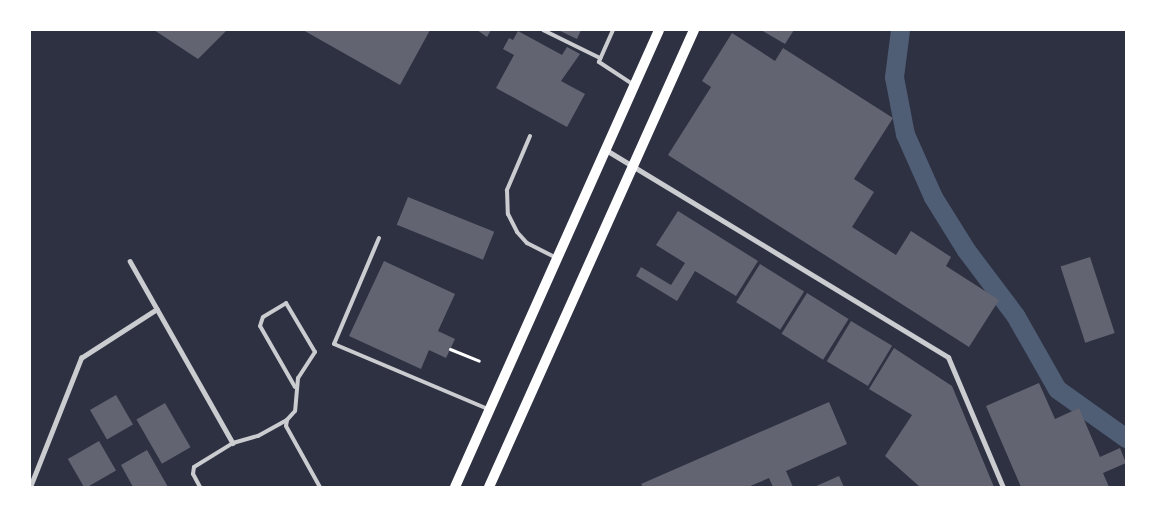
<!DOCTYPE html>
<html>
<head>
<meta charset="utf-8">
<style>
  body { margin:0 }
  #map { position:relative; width:1156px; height:517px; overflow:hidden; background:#2d3142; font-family:Helvetica,sans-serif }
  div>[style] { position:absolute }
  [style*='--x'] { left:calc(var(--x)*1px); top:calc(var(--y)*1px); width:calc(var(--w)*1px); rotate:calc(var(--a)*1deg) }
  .canal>* { height:19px; margin:-9.5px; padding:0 9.5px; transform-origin:9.5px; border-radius:9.5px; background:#4f5d75 }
  .building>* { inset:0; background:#626471; transform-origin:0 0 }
  .path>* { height:3px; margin:-1.5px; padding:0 1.5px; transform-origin:1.5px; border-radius:1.5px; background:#fff }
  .service>* { height:4px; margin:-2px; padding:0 2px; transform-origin:2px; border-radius:2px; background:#caccd0 }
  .pedestrian>* { height:4.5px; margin:-2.25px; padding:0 2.25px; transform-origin:2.25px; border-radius:2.25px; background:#caccd0 }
  .minor>* { height:5px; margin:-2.5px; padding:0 2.5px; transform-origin:2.5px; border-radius:2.5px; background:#caccd0 }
  .secondary>* { height:10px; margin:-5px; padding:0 5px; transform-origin:5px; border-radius:5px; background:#fff }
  span { translate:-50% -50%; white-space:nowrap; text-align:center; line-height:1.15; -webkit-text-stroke:4.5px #fff; paint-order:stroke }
  .frame { position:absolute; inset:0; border:31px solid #fff; pointer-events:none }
</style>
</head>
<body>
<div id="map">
  <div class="canal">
    <i style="--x:900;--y:30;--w:47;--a:97.3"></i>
    <i style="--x:894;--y:77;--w:58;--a:79.1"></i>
    <i style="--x:905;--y:134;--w:69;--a:66"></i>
    <i style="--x:933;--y:197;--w:62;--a:58.1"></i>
    <i style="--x:966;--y:250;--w:81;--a:53"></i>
    <i style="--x:1015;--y:315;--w:85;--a:60.4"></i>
    <i style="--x:1057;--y:389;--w:85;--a:35.4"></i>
  </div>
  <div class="building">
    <i style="clip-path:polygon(154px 30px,227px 30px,198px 59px)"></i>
    <i style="clip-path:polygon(303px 30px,430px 30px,400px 85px)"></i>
    <i style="clip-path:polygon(477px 30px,491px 30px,487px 37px)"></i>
    <i style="clip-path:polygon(558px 30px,581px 30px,577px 39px)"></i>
    <i style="clip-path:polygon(761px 30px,794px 30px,785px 44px)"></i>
    <i style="clip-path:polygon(518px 31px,562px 55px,567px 47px,580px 54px,561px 81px,585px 94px,567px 127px,496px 88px,514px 55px,503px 49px,509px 38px,513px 40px)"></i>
    <i style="clip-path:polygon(732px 33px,775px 61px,783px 48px,893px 118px,854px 179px,874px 192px,852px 227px,896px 255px,911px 231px,951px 257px,946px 266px,999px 300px,969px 347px,668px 155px,711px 87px,702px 81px)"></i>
    <i style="left:408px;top:197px;width:93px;height:30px;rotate:22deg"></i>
    <i style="clip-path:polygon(678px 211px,758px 261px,736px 296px,695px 271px,677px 301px,636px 276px,641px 267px,671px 285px,685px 263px,656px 245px)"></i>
    <i style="left:1090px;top:257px;width:80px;height:31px;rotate:72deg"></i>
    <i style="clip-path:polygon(384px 261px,455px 294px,438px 331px,455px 339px,446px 358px,429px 350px,421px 369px,349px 336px)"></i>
    <i style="left:760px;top:264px;width:52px;height:45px;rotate:32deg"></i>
    <i style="left:807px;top:293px;width:49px;height:48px;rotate:32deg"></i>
    <i style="left:851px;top:321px;width:48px;height:47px;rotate:31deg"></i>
    <i style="clip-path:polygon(894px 348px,952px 386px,994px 487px,920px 487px,885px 456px,912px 415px,869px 389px)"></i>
    <i style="clip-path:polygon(1039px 383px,1055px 419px,1079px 408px,1100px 457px,1120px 448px,1126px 463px,1103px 473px,1109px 487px,1021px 487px,986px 406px)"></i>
    <i style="left:116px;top:395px;width:34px;height:30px;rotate:60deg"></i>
    <i style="clip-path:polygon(829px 402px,847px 444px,786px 471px,793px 487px,773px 487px,769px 478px,748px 487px,643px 487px,641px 484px)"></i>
    <i style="left:165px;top:403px;width:51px;height:33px;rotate:60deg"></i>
    <i style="left:99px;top:441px;width:34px;height:36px;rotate:60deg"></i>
    <i style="clip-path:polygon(147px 450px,168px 487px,133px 487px,121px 465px)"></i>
    <i style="clip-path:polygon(839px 476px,844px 487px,814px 487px)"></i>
  </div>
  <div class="path">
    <i style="--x:450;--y:349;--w:31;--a:22"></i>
  </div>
  <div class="service">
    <i style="--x:543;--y:30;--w:64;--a:26.2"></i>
    <i style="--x:613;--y:30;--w:35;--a:114"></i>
    <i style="--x:599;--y:62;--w:42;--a:33.3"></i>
    <i style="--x:530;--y:136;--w:59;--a:113.1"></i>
    <i style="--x:507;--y:190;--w:24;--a:88"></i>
    <i style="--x:508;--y:214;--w:20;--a:63"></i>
    <i style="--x:517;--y:232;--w:15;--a:48"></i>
    <i style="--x:527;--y:243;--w:31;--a:27"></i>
    <i style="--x:379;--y:238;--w:115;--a:113"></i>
    <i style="--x:334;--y:344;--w:169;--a:22.9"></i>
    <i style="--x:295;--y:387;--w:70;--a:-119.8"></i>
    <i style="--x:260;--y:326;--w:9;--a:-72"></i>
    <i style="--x:263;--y:317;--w:27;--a:-31"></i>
    <i style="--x:286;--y:303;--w:57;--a:59.4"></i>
    <i style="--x:315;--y:352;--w:31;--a:123"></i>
    <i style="--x:298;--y:378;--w:33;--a:95"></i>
    <i style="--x:295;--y:411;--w:12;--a:132"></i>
    <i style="--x:287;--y:420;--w:6;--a:99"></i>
    <i style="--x:286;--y:426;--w:70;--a:60.9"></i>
    <i style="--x:200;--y:487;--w:15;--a:-118"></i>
    <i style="--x:193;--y:474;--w:7;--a:-82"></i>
    <i style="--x:194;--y:467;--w:46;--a:-31.6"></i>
    <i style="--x:233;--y:443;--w:26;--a:-16"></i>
    <i style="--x:258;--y:436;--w:33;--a:-29"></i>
  </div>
  <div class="pedestrian">
    <i style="--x:130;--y:261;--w:209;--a:60.5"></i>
    <i style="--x:30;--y:487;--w:139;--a:-68.4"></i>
    <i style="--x:81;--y:358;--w:90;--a:-32.8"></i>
  </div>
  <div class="minor">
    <i style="--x:606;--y:150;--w:400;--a:31.2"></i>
    <i style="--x:948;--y:357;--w:141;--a:67.1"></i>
  </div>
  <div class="secondary">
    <i style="--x:455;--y:487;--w:500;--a:-65.94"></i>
    <i style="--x:489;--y:487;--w:501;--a:-65.84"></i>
  </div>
  <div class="frame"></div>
</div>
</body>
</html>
